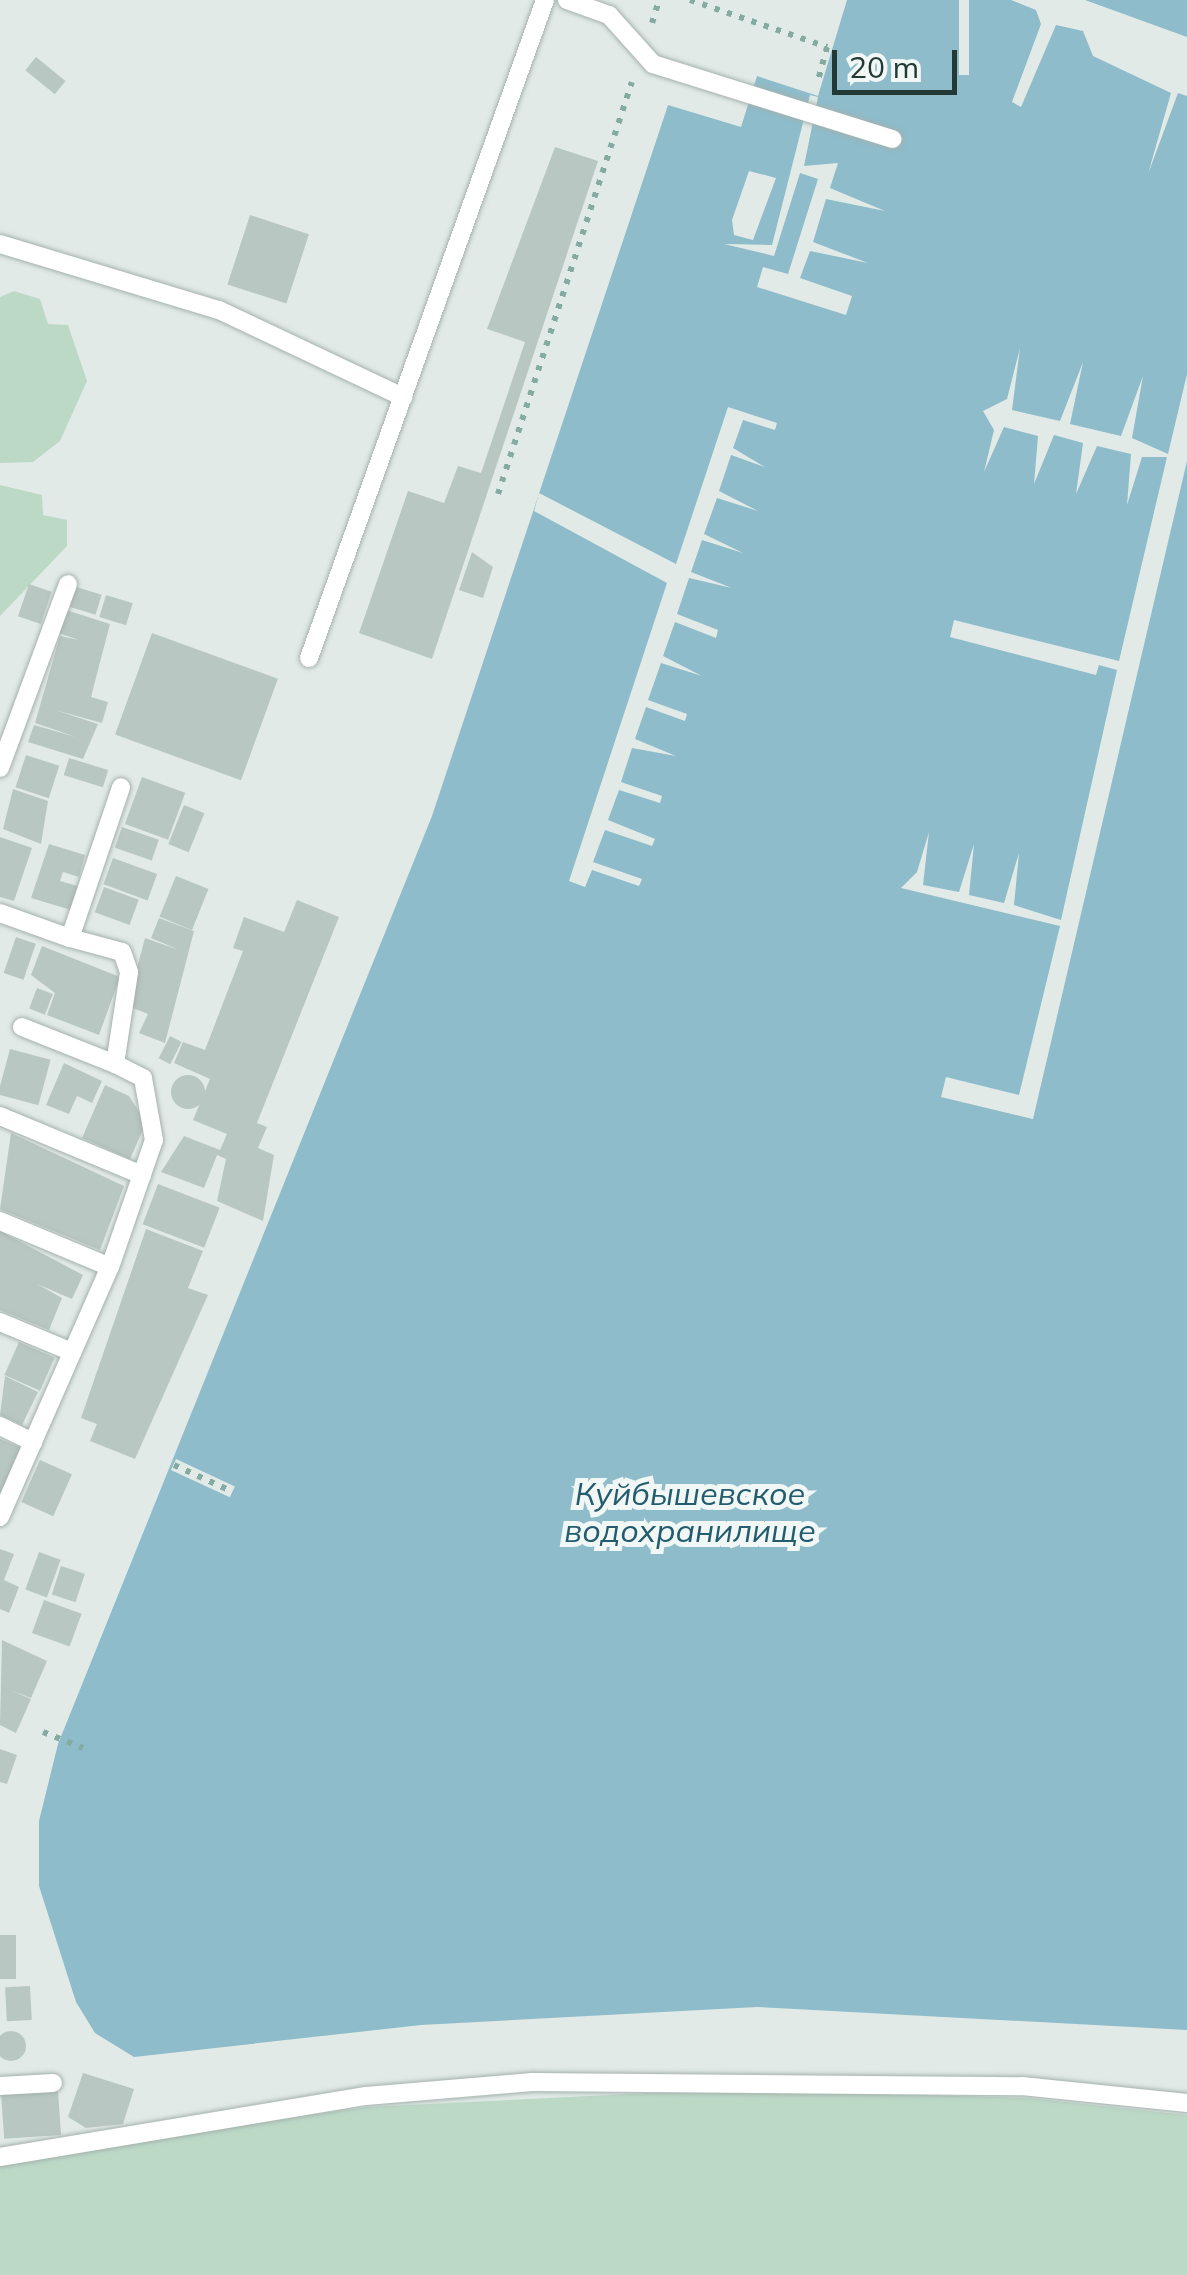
<!DOCTYPE html>
<html>
<head>
<meta charset="utf-8">
<style>
  body { margin:0 }
  #map { position:relative; width:1187px; height:2275px; overflow:hidden; background:#e1eae7; font-family:Mulish,sans-serif }
  div>[style] { position:absolute }
  [style*='--x'] { left:calc(var(--x)*1px); top:calc(var(--y)*1px); width:calc(var(--w)*1px); rotate:calc(var(--a)*1deg) }
  .green>* { inset:0; background:#bcd9c6 }
  .water>* { inset:0; background:#8ebcca }
  .pier>* { inset:0; background:#e1eae7; transform-origin:0 0 }
  .building>* { inset:0; background:#b9c7c3; transform-origin:0 0 }
  .round { border-radius:50% }
  .path>* { height:6px; margin-top:-3px; transform-origin:0; background:repeating-linear-gradient(90deg,#84aba2 0 5px,transparent 0 13px) }
  .roads { filter:drop-shadow(0 0 2px #a4b1ae) drop-shadow(0 0 2px #a4b1ae) }
  .service>* { height:18px; margin:-9px; padding:0 9px; transform-origin:9px; border-radius:9px; background:#fff }
  span { translate:-50% -50%; white-space:nowrap; text-align:center; line-height:1.15; -webkit-text-stroke:10px #f1f7f4; paint-order:stroke }
  .water-label { font-size:32px; color:#235c6f; font-style:italic }
  .scale { position:absolute; left:832px; top:50px; width:125px; height:45px; box-sizing:border-box; border:5px solid #233935; border-top:0; padding-left:12px; font-size:30px; line-height:35px; white-space:nowrap; color:#233935; -webkit-text-stroke:8px #f1f7f4; paint-order:stroke }
</style>
</head>
<body>
<div id="map">
  <div class="green">
    <i style="clip-path:polygon(14px 291px,40px 299px,48px 324px,68px 325px,87px 381px,60px 441px,33px 462px,0 463px,0 297px)"></i>
    <i style="clip-path:polygon(0 485px,42px 495px,43px 515px,67px 520px,67px 546px,0 616px)"></i>
    <i style="clip-path:polygon(732px 2089px,1027px 2098px,1187px 2115px,1187px 2275px,0 2275px,0 2156px,368px 2107px)"></i>
  </div>
  <div class="water">
    <i style="clip-path:polygon(847px 0,1187px 0,1187px 2030px,757px 2007px,421px 2025px,134px 2057px,95px 2033px,76px 2002px,39px 1886px,39px 1821px,58px 1744px,432px 816px,668px 105px,741px 127px,757px 76px,818px 96px)"></i>
  </div>
  <div class="pier">
    <i style="left:959px;top:0;width:10px;height:75px"></i>
    <i style="clip-path:polygon(1011px 0,1085px 0,1187px 37px,1187px 96px,1178px 93px,1148px 174px,1171px 93px,1093px 56px,1083px 31px,1056px 25px,1021px 107px,1012px 102px,1041px 24px,1036px 10px)"></i>
    <i style="clip-path:polygon(810px 95px,818px 97px,804px 166px,838px 163px,830px 188px,885px 211px,826px 199px,813px 242px,868px 263px,810px 251px,800px 278px,852px 296px,846px 315px,757px 287px,763px 267px,788px 274px,818px 179px,800px 173px,774px 256px,724px 244px,772px 245px)"></i>
    <i style="clip-path:polygon(749px 171px,776px 178px,753px 240px,734px 235px,732px 220px)"></i>
    <i style="clip-path:polygon(1020px 348px,1012px 410px,1060px 421px,1083px 362px,1070px 424px,1121px 436px,1143px 376px,1132px 438px,1168px 454px,1187px 374px,1187px 461px,1033px 1119px,941px 1097px,946px 1077px,1019px 1095px,1060px 926px,901px 888px,917px 872px,929px 832px,923px 885px,959px 892px,974px 844px,969px 895px,1004px 903px,1019px 853px,1014px 905px,1061px 920px,1117px 670px,1099px 665px,1096px 675px,950px 637px,954px 620px,1119px 661px,1167px 457px,1142px 457px,1127px 505px,1131px 454px,1097px 446px,1076px 494px,1083px 443px,1054px 435px,1034px 484px,1038px 436px,1004px 427px,984px 472px,994px 430px,983px 411px,1007px 399px)"></i>
    <i style="clip-path:polygon(728px 407px,777px 423px,775px 430px,743px 420px,733px 448px,765px 467px,731px 455px,719px 491px,758px 511px,717px 498px,704px 534px,743px 553px,702px 540px,691px 572px,732px 588px,689px 578px,677px 614px,718px 630px,716px 638px,675px 622px,663px 656px,702px 676px,661px 663px,648px 700px,687px 714px,685px 721px,646px 707px,635px 739px,676px 756px,632px 748px,621px 782px,662px 796px,660px 803px,619px 790px,608px 820px,655px 839px,652px 846px,605px 830px,593px 862px,642px 879px,639px 886px,592px 870px,585px 887px,569px 881px,667px 583px,534px 511px,539px 493px,676px 564px)"></i>
    <i style="left:176px;top:1459px;width:65px;height:12px;rotate:25deg"></i>
  </div>
  <div class="building">
    <i style="left:36px;top:57px;width:38px;height:17px;rotate:39deg"></i>
    <i style="clip-path:polygon(555px 147px,598px 161px,432px 659px,359px 633px,408px 491px,444px 503px,458px 466px,481px 473px,525px 342px,487px 329px)"></i>
    <i style="left:250px;top:215px;width:62px;height:73px;rotate:18deg"></i>
    <i style="clip-path:polygon(472px 552px,493px 567px,483px 598px,459px 590px)"></i>
    <i style="left:29px;top:584px;width:24px;height:34px;rotate:19deg"></i>
    <i style="left:73px;top:586px;width:30px;height:21px;rotate:17deg"></i>
    <i style="left:106px;top:595px;width:28px;height:23px;rotate:17deg"></i>
    <i style="clip-path:polygon(66px 610px,110px 624px,91px 697px,108px 702px,102px 723px,55px 710px,98px 724px,83px 759px,28px 742px,34px 725px,76px 737px,35px 723px,60px 636px,79px 640px,58px 633px)"></i>
    <i style="left:152px;top:633px;width:134px;height:108px;rotate:20deg"></i>
    <i style="left:26px;top:755px;width:35px;height:34px;rotate:18deg"></i>
    <i style="left:69px;top:758px;width:41px;height:18px;rotate:17deg"></i>
    <i style="left:142px;top:777px;width:46px;height:50px;rotate:20deg"></i>
    <i style="clip-path:polygon(13px 789px,48px 801px,41px 844px,3px 829px)"></i>
    <i style="left:184px;top:805px;width:22px;height:42px;rotate:22deg"></i>
    <i style="left:122px;top:827px;width:39px;height:22px;rotate:19deg"></i>
    <i style="clip-path:polygon(0 837px,32px 848px,14px 901px,0 897px)"></i>
    <i style="clip-path:polygon(49px 844px,85px 855px,79px 877px,63px 872px,60px 881px,78px 886px,71px 910px,31px 898px)"></i>
    <i style="left:113px;top:858px;width:47px;height:28px;rotate:20deg"></i>
    <i style="left:176px;top:876px;width:35px;height:44px;rotate:22deg"></i>
    <i style="left:104px;top:887px;width:37px;height:27px;rotate:20deg"></i>
    <i style="clip-path:polygon(297px 900px,339px 917px,257px 1123px,267px 1127px,258px 1148px,274px 1155px,263px 1221px,217px 1201px,226px 1159px,217px 1155px,204px 1188px,161px 1172px,184px 1136px,220px 1150px,227px 1134px,193px 1120px,210px 1079px,174px 1063px,183px 1042px,205px 1050px,243px 951px,233px 948px,244px 917px,284px 932px)"></i>
    <i style="clip-path:polygon(159px 918px,194px 931px,165px 1043px,139px 1033px,148px 1014px,133px 1008px,132px 987px,145px 938px,179px 950px,151px 938px)"></i>
    <i style="left:16px;top:937px;width:21px;height:38px;rotate:19deg"></i>
    <i style="clip-path:polygon(42px 946px,120px 977px,99px 1035px,47px 1015px,55px 993px,31px 975px)"></i>
    <i style="left:37px;top:988px;width:17px;height:22px;rotate:21deg"></i>
    <i style="left:170px;top:1036px;width:13px;height:25px;rotate:27deg"></i>
    <i style="left:10px;top:1049px;width:42px;height:47px;rotate:15deg"></i>
    <i style="clip-path:polygon(64px 1063px,102px 1081px,92px 1103px,77px 1096px,69px 1114px,46px 1105px)"></i>
    <i class="round" style="left:171px;top:1075px;width:34px;height:34px"></i>
    <i style="clip-path:polygon(105px 1085px,129px 1096px,146px 1123px,130px 1159px,82px 1138px)"></i>
    <i style="clip-path:polygon(11px 1133px,124px 1186px,100px 1250px,0 1209px)"></i>
    <i style="left:158px;top:1184px;width:66px;height:43px;rotate:21deg"></i>
    <i style="clip-path:polygon(146px 1229px,203px 1251px,188px 1288px,208px 1295px,135px 1459px,90px 1441px,97px 1424px,81px 1418px)"></i>
    <i style="clip-path:polygon(0 1231px,83px 1275px,72px 1299px,37px 1284px,62px 1298px,49px 1330px,0 1310px)"></i>
    <i style="left:19px;top:1342px;width:39px;height:36px;rotate:24deg"></i>
    <i style="clip-path:polygon(5px 1376px,38px 1392px,22px 1425px,0 1415px)"></i>
    <i style="clip-path:polygon(0 1439px,21px 1448px,0 1497px)"></i>
    <i style="left:40px;top:1460px;width:35px;height:46px;rotate:24deg"></i>
    <i style="clip-path:polygon(0 1549px,14px 1554px,4px 1580px,19px 1587px,9px 1613px,0 1609px)"></i>
    <i style="left:39px;top:1552px;width:23px;height:40px;rotate:20deg"></i>
    <i style="left:61px;top:1566px;width:25px;height:30px;rotate:18deg"></i>
    <i style="left:44px;top:1600px;width:40px;height:35px;rotate:20deg"></i>
    <i style="clip-path:polygon(2px 1640px,47px 1661px,31px 1698px,10px 1690px,31px 1699px,16px 1733px,0 1725px)"></i>
    <i style="clip-path:polygon(0 1749px,17px 1755px,7px 1784px,0 1782px)"></i>
    <i style="left:0;top:1935px;width:16px;height:44px"></i>
    <i style="left:30px;top:1986px;width:34px;height:25px;rotate:87deg"></i>
    <i class="round" style="left:-4px;top:2031px;width:30px;height:30px"></i>
    <i style="clip-path:polygon(83px 2073px,134px 2089px,123px 2124px,86px 2128px,68px 2117px)"></i>
    <i style="left:58px;top:2091px;width:44px;height:57px;rotate:86deg"></i>
  </div>
  <div class="path">
    <i style="--x:690;--y:0;--w:145;--a:18.9"></i>
    <i style="--x:827;--y:47;--w:38;--a:105"></i>
    <i style="--x:652;--y:23;--w:24;--a:-73"></i>
    <i style="--x:498;--y:494;--w:433;--a:-72"></i>
    <i style="--x:174;--y:1465;--w:65;--a:24.6"></i>
    <i style="--x:43;--y:1732;--w:43;--a:21.8"></i>
  </div>
  <div class="roads">
    <div class="service">
      <i style="--x:567;--y:0;--w:45;--a:19.7"></i>
      <i style="--x:609;--y:15;--w:66;--a:48.1"></i>
      <i style="--x:653;--y:64;--w:251;--a:17.4"></i>
      <i style="--x:0;--y:244;--w:229;--a:16.8"></i>
      <i style="--x:219;--y:310;--w:204;--a:25.3"></i>
      <i style="--x:309;--y:658;--w:699;--a:-70.27"></i>
      <i style="--x:0;--y:768;--w:196;--a:-69.7"></i>
      <i style="--x:0;--y:913;--w:74;--a:19.7"></i>
      <i style="--x:22;--y:1027;--w:100;--a:21.7"></i>
      <i style="--x:0;--y:1116;--w:154;--a:22.6"></i>
      <i style="--x:0;--y:1221;--w:119;--a:22.7"></i>
      <i style="--x:0;--y:1322;--w:78;--a:22.6"></i>
      <i style="--x:0;--y:1426;--w:37;--a:26"></i>
      <i style="--x:0;--y:1517;--w:273;--a:-66.3"></i>
      <i style="--x:110;--y:1267;--w:134;--a:-70.9"></i>
      <i style="--x:154;--y:1140;--w:63;--a:-100.1"></i>
      <i style="--x:143;--y:1078;--w:31;--a:-153"></i>
      <i style="--x:115;--y:1064;--w:93;--a:-81.3"></i>
      <i style="--x:129;--y:972;--w:21;--a:-109"></i>
      <i style="--x:122;--y:952;--w:54;--a:-164.9"></i>
      <i style="--x:70;--y:938;--w:159;--a:-71.3"></i>
      <i style="--x:0;--y:2086;--w:53;--a:-3.2"></i>
      <i style="--x:0;--y:2157;--w:371;--a:-9.5"></i>
      <i style="--x:366;--y:2096;--w:167;--a:-4.8"></i>
      <i style="--x:532;--y:2082;--w:490;--a:0.5"></i>
      <i style="--x:1022;--y:2086;--w:166;--a:5.9"></i>
    </div>
  </div>
  <div class="water-label">
    <span style="left:690px;top:1512px">Куйбышевское<br>водохранилище</span>
  </div>
  <div class="scale">20 m</div>
</div>
</body>
</html>
